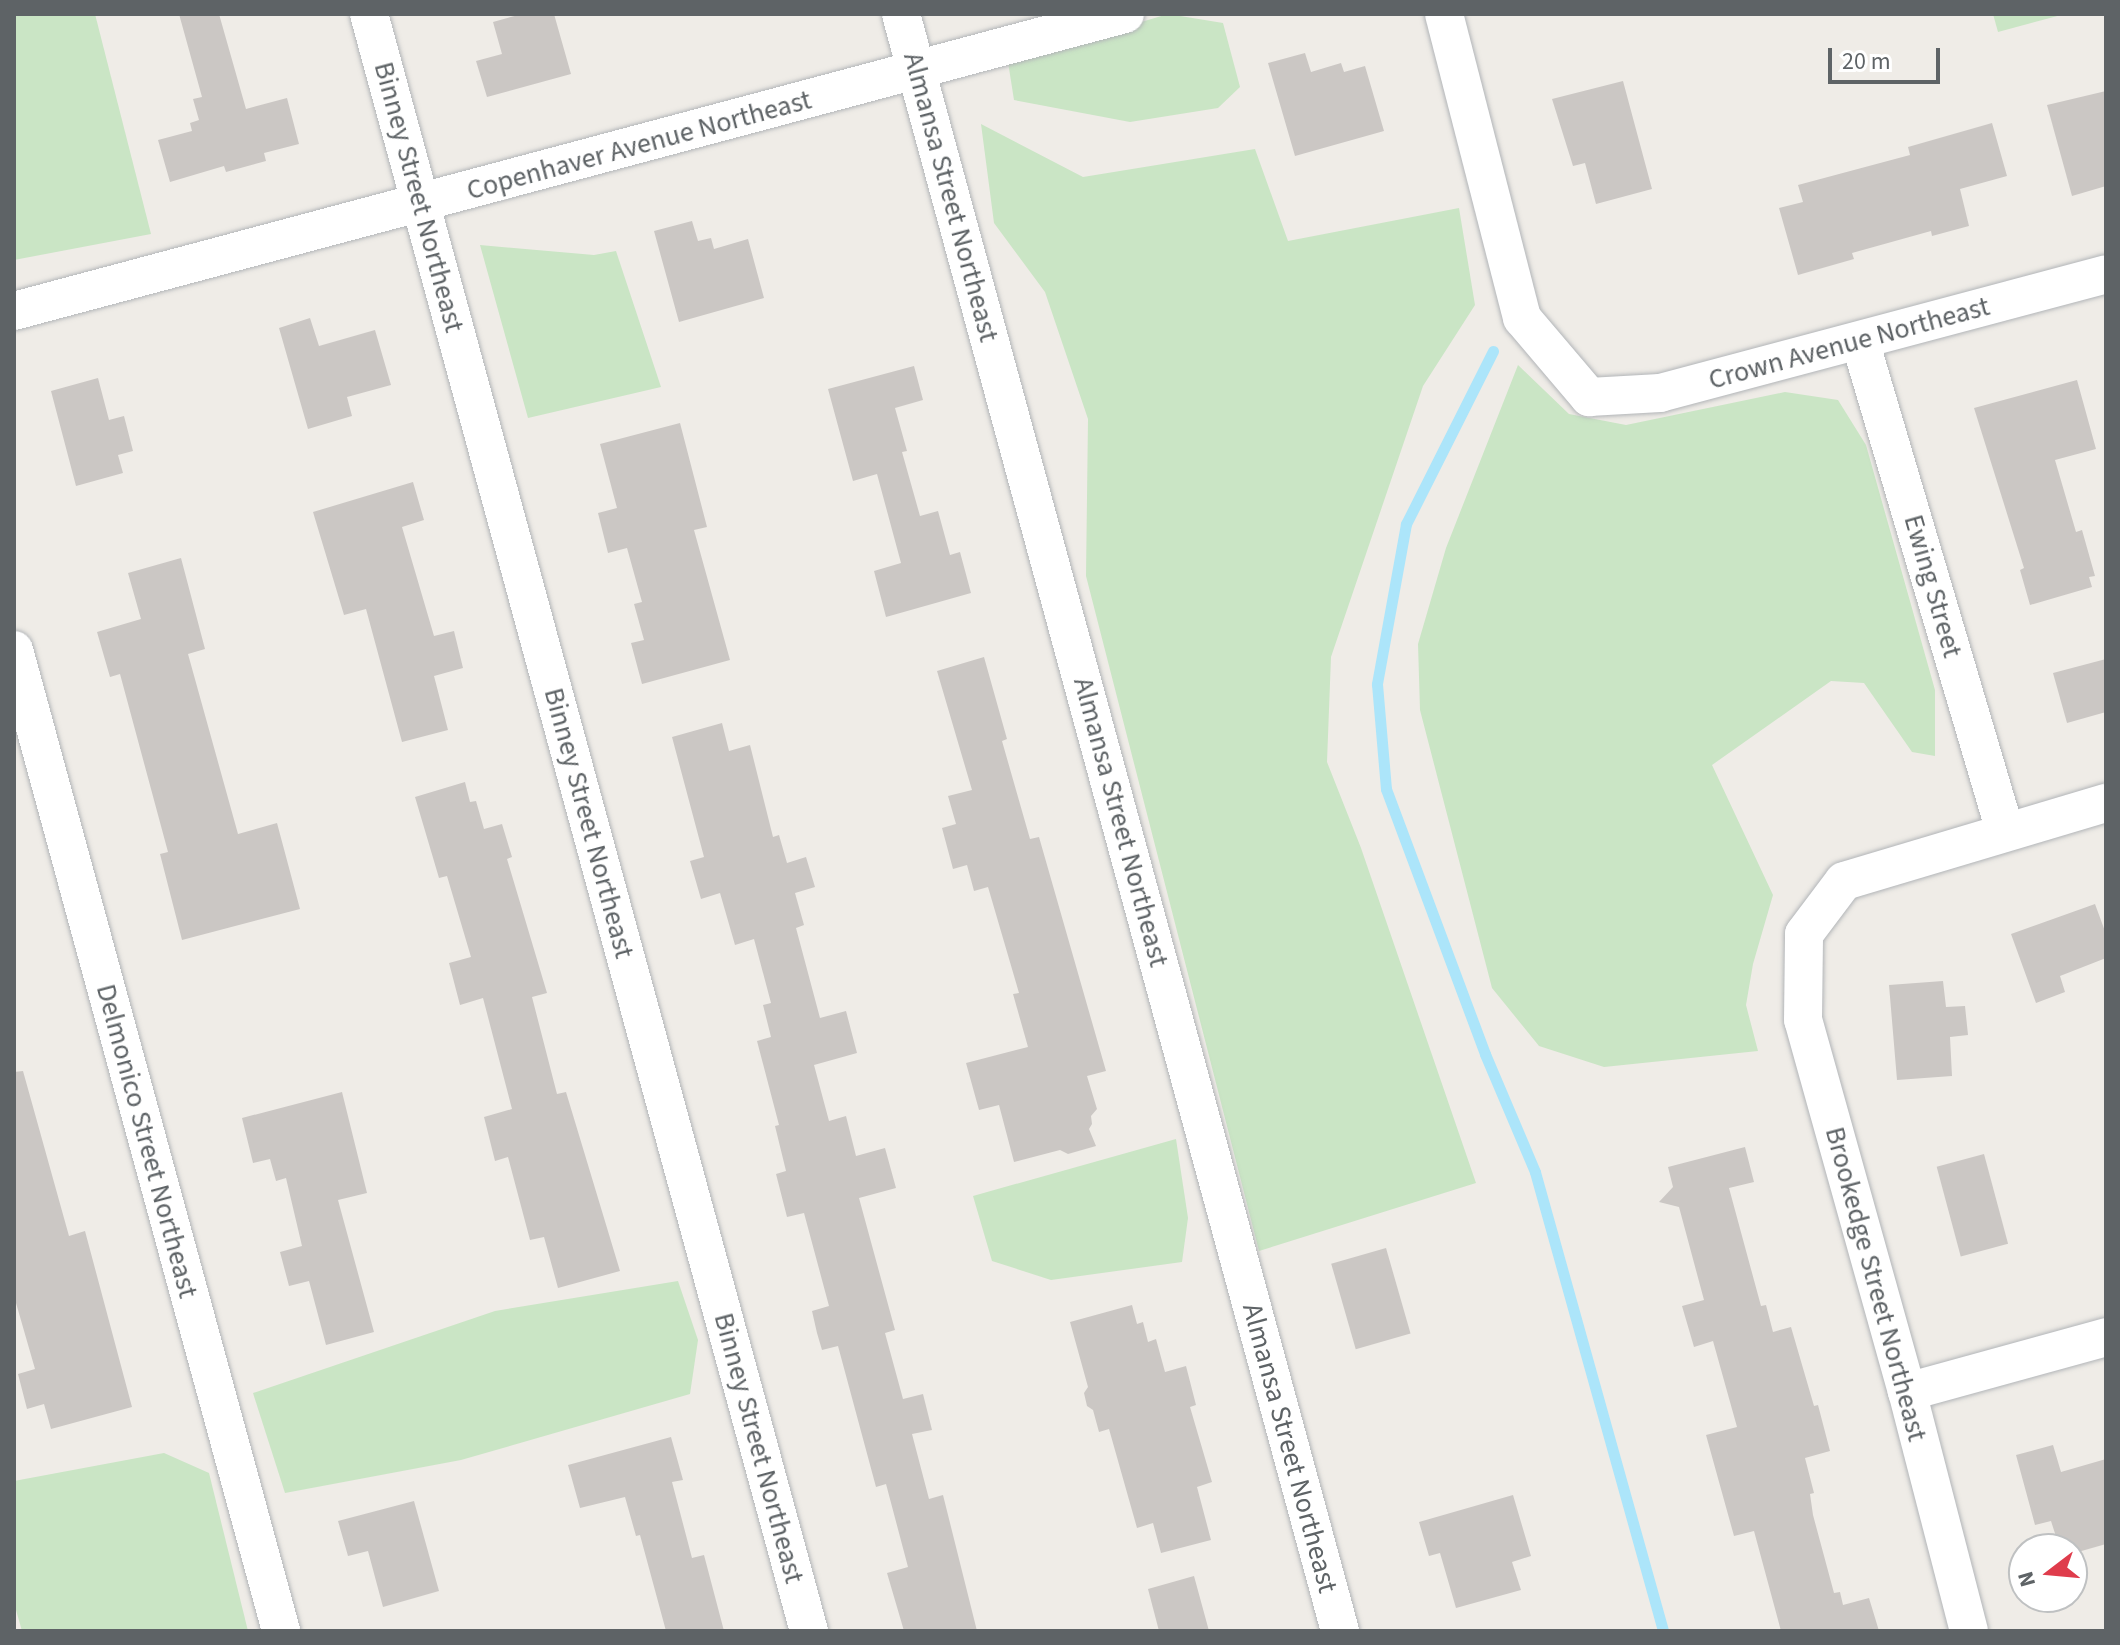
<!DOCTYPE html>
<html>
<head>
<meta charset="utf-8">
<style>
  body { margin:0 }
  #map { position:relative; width:2120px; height:1645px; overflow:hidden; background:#efece7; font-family:"Source Sans 3",sans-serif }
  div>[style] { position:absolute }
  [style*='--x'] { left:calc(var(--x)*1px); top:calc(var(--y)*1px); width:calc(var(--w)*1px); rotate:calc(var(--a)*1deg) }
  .green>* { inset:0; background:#cae5c5 }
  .stream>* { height:11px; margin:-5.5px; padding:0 5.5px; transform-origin:5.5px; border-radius:5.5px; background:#ace5fa }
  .building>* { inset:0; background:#cbc7c4; transform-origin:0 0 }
  .roads { filter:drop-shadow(0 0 2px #b2b5b8) drop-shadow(0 0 2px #b2b5b8) }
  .minor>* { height:38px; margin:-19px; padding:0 19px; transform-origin:19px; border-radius:19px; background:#fff }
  span { translate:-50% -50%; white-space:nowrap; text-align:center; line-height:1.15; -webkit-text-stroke:6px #fff; paint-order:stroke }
  .street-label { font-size:28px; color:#5e6366 }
  .frame { position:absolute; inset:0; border:16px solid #5e6366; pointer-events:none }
  .north { position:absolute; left:2008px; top:1533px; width:80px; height:80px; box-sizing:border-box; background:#fff; border:2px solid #bfc1c2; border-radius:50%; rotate:254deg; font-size:22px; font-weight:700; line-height:32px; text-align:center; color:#5e6366 }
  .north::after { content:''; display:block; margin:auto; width:28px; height:36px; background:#df3c4c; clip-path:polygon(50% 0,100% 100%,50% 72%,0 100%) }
  .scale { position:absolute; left:1828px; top:48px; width:112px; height:36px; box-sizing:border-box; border:4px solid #5e6366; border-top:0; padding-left:10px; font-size:24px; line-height:28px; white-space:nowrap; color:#5e6366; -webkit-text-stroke:6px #fff; paint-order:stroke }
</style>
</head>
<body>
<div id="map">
  <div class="green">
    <i style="clip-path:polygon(14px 14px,95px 14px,151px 234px,14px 260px)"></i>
    <i style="clip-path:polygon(1168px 14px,1223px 23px,1240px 87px,1218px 108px,1130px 122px,1014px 100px,1008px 62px)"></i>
    <i style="clip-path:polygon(1993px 14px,2065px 14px,1998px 32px)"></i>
    <i style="clip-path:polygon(981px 124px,1083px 177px,1255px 149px,1288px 241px,1459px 208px,1475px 305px,1423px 386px,1331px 657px,1327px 762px,1361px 848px,1476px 1183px,1259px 1251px,1086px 576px,1088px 419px,1045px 292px,994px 223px)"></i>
    <i style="clip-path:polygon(480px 245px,594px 255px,616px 251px,661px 387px,528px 418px)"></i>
    <i style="clip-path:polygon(1518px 365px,1569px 414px,1626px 425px,1785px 392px,1838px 400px,1866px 445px,1935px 690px,1935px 756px,1912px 752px,1864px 683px,1831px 681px,1712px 765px,1773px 895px,1753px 964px,1746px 1005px,1758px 1051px,1604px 1067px,1539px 1046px,1492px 988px,1420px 710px,1418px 644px,1446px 548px)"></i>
    <i style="clip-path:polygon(1176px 1139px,1188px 1218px,1182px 1262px,1051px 1280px,992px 1261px,973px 1196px)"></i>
    <i style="clip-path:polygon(678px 1281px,698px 1340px,690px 1394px,461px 1460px,285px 1493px,253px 1393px,495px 1311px)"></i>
    <i style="clip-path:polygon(164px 1453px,209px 1473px,248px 1631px,22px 1631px,14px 1603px,14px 1481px)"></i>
  </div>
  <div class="stream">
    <i style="--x:1493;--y:351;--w:194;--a:116.7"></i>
    <i style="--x:1406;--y:524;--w:163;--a:100.3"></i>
    <i style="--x:1377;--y:684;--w:105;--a:85.1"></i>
    <i style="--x:1386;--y:789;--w:283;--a:69.5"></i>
    <i style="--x:1485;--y:1054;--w:128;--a:67"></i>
    <i style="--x:1535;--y:1172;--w:477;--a:74.4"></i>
  </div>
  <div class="building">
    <i style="clip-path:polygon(179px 14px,219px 14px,246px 109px,287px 98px,299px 144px,264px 153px,266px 161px,226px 172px,224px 166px,170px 182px,158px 140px,192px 131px,190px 123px,199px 120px,193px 99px,202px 97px)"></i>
    <i style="clip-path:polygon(522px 14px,554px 14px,571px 74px,487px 97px,476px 61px,502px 54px,493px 22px)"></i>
    <i style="clip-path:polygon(1305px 53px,1311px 72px,1341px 63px,1344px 72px,1365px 66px,1384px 131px,1295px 156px,1268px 63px)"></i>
    <i style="clip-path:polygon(1623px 81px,1652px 189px,1596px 204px,1585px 163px,1573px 166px,1552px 99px)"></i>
    <i style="clip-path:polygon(2106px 91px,2106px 186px,2072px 196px,2047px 105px)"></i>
    <i style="clip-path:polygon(1992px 123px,2007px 176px,1960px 189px,1969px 226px,1932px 236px,1931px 231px,1852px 253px,1854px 259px,1798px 275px,1779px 208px,1803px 202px,1798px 185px,1910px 155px,1908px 147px)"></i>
    <i style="clip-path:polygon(692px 221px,698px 241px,711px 238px,714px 249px,748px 239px,764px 298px,679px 322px,654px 231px)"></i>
    <i style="clip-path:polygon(310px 318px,319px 346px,375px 330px,391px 385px,347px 397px,352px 416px,308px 429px,279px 328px)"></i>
    <i style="clip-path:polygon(914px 366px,923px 400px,895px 408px,907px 451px,902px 452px,920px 516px,938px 511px,950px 555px,960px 552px,971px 593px,886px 617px,874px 571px,901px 563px,877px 474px,853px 481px,828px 389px)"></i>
    <i style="clip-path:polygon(98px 378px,109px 420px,124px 416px,133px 451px,118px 455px,123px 473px,76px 486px,51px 391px)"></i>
    <i style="clip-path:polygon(2077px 380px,2096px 449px,2055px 460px,2076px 532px,2082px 530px,2095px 576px,2089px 577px,2092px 587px,2030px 605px,2020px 570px,2024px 568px,1974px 408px)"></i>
    <i style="clip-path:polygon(680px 423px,707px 527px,694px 530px,730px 660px,642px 684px,631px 643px,644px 640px,634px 604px,642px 602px,627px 548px,608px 553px,598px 513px,617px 508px,600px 444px)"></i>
    <i style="clip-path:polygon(413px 482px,424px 520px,402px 527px,434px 636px,454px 631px,463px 668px,434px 676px,448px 730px,402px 742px,366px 609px,344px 615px,313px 512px)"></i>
    <i style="clip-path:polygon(181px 558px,205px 649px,188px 654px,238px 834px,277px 823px,300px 909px,182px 940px,160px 854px,168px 852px,120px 674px,110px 677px,97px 632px,141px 619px,128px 573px)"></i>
    <i style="clip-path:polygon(984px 657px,1007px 739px,1002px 741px,1030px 839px,1039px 837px,1106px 1071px,1087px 1076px,1097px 1109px,1091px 1116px,1092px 1124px,1089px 1129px,1096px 1146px,1068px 1154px,1060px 1150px,1014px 1162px,999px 1105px,979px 1110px,966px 1063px,1028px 1047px,1013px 994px,1019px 993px,988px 887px,974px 891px,967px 865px,953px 869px,942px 828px,956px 824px,948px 796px,972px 790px,937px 671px)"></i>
    <i style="clip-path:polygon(2106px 659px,2106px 712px,2067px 723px,2053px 673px)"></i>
    <i style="clip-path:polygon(722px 723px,729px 751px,750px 745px,773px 837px,779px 835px,787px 863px,806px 857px,815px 887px,795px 893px,804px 925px,796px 928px,820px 1018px,846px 1011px,857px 1053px,814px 1065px,829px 1121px,846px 1116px,856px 1156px,885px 1148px,896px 1188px,859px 1198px,895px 1330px,885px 1333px,903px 1399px,923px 1394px,932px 1430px,912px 1434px,929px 1499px,943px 1495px,977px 1631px,904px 1631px,887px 1573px,908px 1567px,886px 1484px,876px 1487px,838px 1346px,822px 1350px,817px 1333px,812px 1311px,829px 1306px,804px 1213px,787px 1217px,776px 1174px,786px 1171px,775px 1126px,779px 1125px,757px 1041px,771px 1037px,763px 1005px,771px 1003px,754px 939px,735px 945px,720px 893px,701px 899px,690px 861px,704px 857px,672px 737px)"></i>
    <i style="clip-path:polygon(465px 782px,470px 802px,476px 801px,484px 829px,502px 824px,512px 857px,507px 859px,547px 993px,532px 997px,557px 1094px,566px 1092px,620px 1271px,558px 1288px,544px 1237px,530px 1240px,508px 1157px,495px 1161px,484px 1117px,512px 1109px,483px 998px,460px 1005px,449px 963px,471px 957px,447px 876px,439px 878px,415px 797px)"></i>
    <i style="clip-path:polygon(2095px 904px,2106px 934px,2106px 958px,2060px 976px,2065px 992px,2036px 1003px,2011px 934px)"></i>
    <i style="clip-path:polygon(1943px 981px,1946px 1007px,1965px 1006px,1968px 1035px,1950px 1037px,1952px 1076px,1897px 1080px,1889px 985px)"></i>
    <i style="clip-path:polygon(23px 1071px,69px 1236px,85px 1231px,132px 1407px,51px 1429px,44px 1404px,27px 1409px,18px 1374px,35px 1369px,14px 1296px,14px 1072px)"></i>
    <i style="clip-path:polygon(342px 1092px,367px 1193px,338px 1200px,374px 1332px,326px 1345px,309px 1281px,289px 1286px,280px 1252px,302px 1246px,286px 1178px,276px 1181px,270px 1159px,253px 1163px,242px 1118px)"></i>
    <i style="clip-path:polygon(1745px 1147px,1754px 1182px,1729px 1188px,1761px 1306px,1766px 1305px,1773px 1332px,1791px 1327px,1814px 1406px,1818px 1405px,1830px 1451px,1805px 1458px,1814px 1493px,1810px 1494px,1813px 1515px,1834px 1593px,1840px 1592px,1843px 1605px,1869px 1598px,1879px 1631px,1781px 1631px,1754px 1531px,1734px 1536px,1706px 1435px,1737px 1427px,1713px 1341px,1694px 1347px,1682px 1306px,1704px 1300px,1679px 1207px,1659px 1202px,1673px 1187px,1668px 1167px)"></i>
    <i style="left:1984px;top:1154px;width:93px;height:49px;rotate:75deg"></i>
    <i style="left:1386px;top:1248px;width:89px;height:57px;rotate:74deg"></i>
    <i style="clip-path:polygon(1132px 1305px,1137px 1324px,1143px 1322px,1148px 1342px,1156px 1339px,1165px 1372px,1186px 1366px,1196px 1405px,1190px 1407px,1212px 1482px,1197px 1487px,1211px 1540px,1161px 1553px,1153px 1523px,1137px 1528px,1109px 1429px,1099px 1432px,1093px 1410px,1087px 1406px,1084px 1393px,1088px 1387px,1070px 1322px)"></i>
    <i style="clip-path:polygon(671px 1437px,683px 1480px,672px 1482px,692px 1558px,704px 1555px,724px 1631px,666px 1631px,640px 1535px,636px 1536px,625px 1497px,580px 1508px,568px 1465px)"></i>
    <i style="clip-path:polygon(2053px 1445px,2061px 1472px,2106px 1459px,2106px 1544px,2078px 1552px,2076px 1545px,2060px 1549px,2051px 1521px,2035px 1525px,2016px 1455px)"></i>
    <i style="clip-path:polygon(1513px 1495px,1531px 1556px,1512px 1562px,1521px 1590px,1456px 1608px,1440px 1553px,1429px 1556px,1419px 1522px)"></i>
    <i style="clip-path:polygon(414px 1501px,439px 1591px,383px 1607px,368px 1551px,348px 1556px,338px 1521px)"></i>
    <i style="clip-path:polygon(1194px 1576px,1209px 1631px,1159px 1631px,1148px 1589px)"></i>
  </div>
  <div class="roads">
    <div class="minor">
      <i style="--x:369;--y:14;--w:1676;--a:74.78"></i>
      <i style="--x:901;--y:14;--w:1676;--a:74.81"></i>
      <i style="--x:1444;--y:14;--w:314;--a:75.6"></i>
      <i style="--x:1522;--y:318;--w:104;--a:49.7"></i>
      <i style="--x:1589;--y:397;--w:71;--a:-3.2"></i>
      <i style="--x:1660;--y:393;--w:462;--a:-14.9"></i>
      <i style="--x:14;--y:311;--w:1150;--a:-14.97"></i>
      <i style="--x:1860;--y:341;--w:511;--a:73.52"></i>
      <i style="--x:14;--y:650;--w:1017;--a:74.77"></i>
      <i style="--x:1907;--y:1392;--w:206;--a:-15.4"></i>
      <i style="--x:1969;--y:1631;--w:247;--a:-104.5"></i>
      <i style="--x:1907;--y:1392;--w:386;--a:-105.6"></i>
      <i style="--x:1803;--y:1020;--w:86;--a:-89.3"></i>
      <i style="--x:1804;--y:934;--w:66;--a:-53"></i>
      <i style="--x:1844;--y:881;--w:273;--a:-16.6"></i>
    </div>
  </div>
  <div class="street-label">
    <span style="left:639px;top:145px;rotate:-15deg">Copenhaver Avenue Northeast</span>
    <span style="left:419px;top:197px;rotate:75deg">Binney Street Northeast</span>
    <span style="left:951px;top:197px;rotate:75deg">Almansa Street Northeast</span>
    <span style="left:1849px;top:343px;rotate:-15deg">Crown Avenue Northeast</span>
    <span style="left:1933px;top:586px;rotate:74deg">Ewing Street</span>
    <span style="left:1121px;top:822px;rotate:75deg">Almansa Street Northeast</span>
    <span style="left:589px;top:823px;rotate:75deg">Binney Street Northeast</span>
    <span style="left:147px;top:1141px;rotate:75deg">Delmonico Street Northeast</span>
    <span style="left:1876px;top:1284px;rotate:75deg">Brookedge Street Northeast</span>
    <span style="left:759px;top:1448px;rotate:75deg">Binney Street Northeast</span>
    <span style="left:1290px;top:1448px;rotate:75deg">Almansa Street Northeast</span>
  </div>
  <div class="frame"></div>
  <div class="north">N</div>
  <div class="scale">20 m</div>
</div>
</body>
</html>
